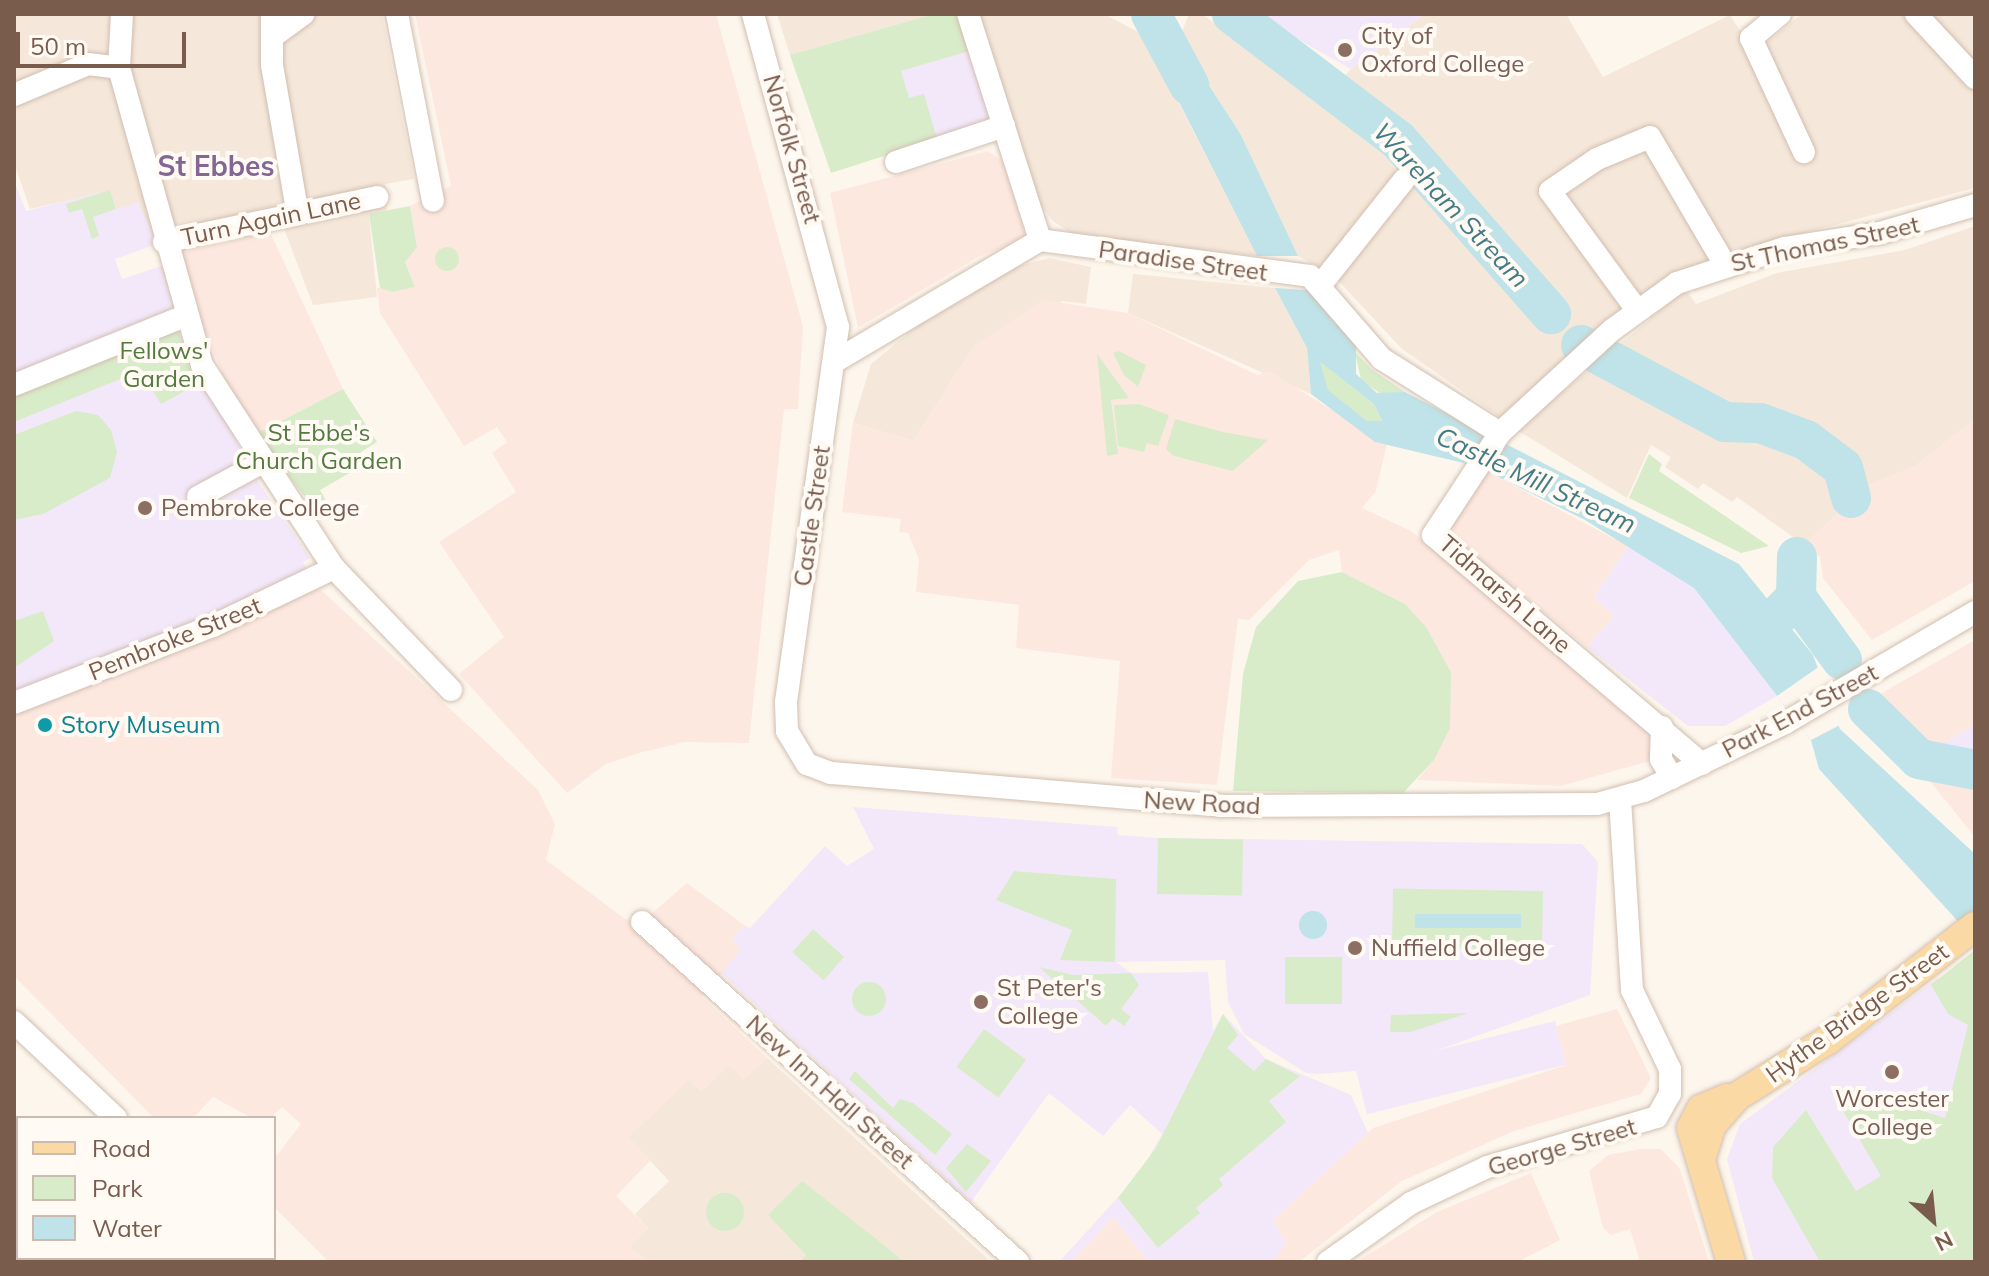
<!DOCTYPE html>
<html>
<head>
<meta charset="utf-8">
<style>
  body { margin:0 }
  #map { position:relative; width:1989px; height:1276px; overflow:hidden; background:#fdf6ec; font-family:Mulish,sans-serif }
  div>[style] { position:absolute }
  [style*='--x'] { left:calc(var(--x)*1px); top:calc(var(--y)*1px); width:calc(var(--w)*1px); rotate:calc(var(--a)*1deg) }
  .residential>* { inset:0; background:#f5e8da }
  .commercial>* { inset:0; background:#fde8e0; transform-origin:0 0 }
  .education>* { inset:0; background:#f3e8fa; transform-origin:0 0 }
  .green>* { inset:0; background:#d8ecc9; transform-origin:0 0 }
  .round { border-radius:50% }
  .water>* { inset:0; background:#bfe3e8; transform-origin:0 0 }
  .pier>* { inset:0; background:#fdf6ec }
  .river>* { height:40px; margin:-20px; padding:0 20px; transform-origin:20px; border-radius:20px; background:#bfe3e8 }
  .roads { filter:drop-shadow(0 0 2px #d1beb0) drop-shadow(0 0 2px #d1beb0) }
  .minor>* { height:22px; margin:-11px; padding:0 11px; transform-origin:11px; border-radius:11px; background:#fff }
  .major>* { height:28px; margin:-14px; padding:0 14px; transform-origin:14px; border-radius:14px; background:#fbd9a5 }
  .dots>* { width:22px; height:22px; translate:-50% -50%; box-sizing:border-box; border:4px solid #fffaf3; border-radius:50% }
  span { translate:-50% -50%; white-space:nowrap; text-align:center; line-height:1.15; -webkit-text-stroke:8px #fffaf3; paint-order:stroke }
  .education-label { font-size:24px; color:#785e54 }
  .left { translate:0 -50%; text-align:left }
  .street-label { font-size:24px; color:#7a5c4d }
  .park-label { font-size:24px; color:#537a41 }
  .culture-label { font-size:24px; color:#0d838f }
  .water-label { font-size:26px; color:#437c86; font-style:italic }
  .quarter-label { font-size:28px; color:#846695; font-weight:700 }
  .frame { position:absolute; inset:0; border:16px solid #7a5c4d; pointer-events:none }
  .legend { position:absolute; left:16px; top:1116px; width:260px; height:144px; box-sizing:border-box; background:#fffaf3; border:2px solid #cabbb1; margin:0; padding:10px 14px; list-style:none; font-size:24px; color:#7a5c4d }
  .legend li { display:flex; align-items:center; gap:16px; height:40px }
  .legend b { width:40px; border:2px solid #cabbb1 }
  .north { position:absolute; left:1893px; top:1180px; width:80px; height:80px; -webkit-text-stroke:6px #fffaf3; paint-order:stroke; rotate:153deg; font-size:22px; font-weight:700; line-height:32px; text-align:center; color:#7a5c4d }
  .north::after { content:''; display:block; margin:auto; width:28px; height:36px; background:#7a5c4d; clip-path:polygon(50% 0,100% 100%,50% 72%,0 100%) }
  .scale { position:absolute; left:16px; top:32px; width:170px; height:36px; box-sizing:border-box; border:4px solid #7a5c4d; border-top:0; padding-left:10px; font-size:24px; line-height:28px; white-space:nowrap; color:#7a5c4d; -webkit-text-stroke:6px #fffaf3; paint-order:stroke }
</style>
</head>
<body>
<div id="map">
  <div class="residential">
    <i style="clip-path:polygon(14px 14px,382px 14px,414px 179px,385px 184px,387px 211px,369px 215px,377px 297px,313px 305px,275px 205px,153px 236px,116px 209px,110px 191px,30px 209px,14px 163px)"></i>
    <i style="clip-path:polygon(777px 14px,934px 14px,790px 55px)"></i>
    <i style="clip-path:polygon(973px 14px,1104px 14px,1144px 35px,1257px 256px,1074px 235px,1053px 221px,1039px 203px)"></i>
    <i style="clip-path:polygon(1189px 14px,1202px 14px,1320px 102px,1351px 69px,1425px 14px,1566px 14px,1603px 77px,1730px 15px,1754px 53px,1802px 14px,1975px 14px,1975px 188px,1717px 256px,1626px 308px,1501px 418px,1402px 349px,1331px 273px,1298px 256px,1241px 135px,1179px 39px)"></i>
    <i style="clip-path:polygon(1975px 226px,1975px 419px,1914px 467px,1868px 485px,1804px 545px,1737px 497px,1732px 502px,1703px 483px,1698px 489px,1665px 467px,1671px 457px,1651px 445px,1627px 498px,1517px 430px,1686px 289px,1696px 304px,1777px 273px,1905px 250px)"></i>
    <i style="clip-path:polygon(1049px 258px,1091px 267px,1086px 304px,1063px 301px,975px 345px,913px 441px,853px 423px,871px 364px,933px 313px,1011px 268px)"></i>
    <i style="clip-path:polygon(1133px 274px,1275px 288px,1307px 348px,1311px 394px,1128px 313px)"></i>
    <i style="clip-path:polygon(767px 1058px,989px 1260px,649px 1262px,629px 1247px,648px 1228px,635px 1214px,669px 1181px,628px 1137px,689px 1079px,730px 1065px,743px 1079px)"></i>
  </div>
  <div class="commercial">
    <i style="clip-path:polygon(415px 14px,716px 14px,803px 326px,798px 409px,784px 409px,749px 743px,684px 742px,639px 753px,606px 764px,567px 793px,459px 674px,504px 637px,439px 542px,516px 492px,492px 453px,507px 442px,497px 427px,464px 446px,380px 313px,377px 288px,415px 287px,405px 262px,417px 246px,410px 206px,451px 186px)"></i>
    <i style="clip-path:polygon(988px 151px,1004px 162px,1026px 238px,978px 257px,858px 328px,830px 193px)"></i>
    <i style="clip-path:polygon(270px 232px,343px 389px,256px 434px,238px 410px,173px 255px)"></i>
    <i style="clip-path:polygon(1043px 300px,1128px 313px,1257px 375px,1269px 371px,1387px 444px,1376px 491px,1362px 508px,1411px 531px,1660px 729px,1653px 760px,1561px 786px,1417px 780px,1434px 760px,1405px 604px,1342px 572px,1339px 550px,1309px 560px,1249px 620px,1238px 619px,1217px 785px,1111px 778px,1120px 661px,1016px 648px,1019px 605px,916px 592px,919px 559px,908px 533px,899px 532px,901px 519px,842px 512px,853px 423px,913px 441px,975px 345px)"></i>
    <i style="clip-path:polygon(1975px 419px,1975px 581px,1872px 640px,1823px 578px,1820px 557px,1804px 545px,1868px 485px,1914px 467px)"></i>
    <i style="clip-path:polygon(1488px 472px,1628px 546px,1594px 597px,1614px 616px,1587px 647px,1446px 531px)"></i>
    <i style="clip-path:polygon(320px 589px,538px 790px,555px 824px,546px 860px,625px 919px,642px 922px,687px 883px,744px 925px,732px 940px,742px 949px,702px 997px,767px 1058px,743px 1079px,729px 1065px,701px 1092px,689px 1080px,629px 1137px,650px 1161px,616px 1196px,648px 1228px,629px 1247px,649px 1262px,329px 1262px,274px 1207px,274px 1159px,301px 1124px,282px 1107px,271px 1118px,252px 1118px,213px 1097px,193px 1118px,154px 1118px,14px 976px,14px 710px)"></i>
    <i style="clip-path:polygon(1975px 640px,1975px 724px,1920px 759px,1975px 770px,1975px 837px,1866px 702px)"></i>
    <i style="clip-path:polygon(1617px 1009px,1651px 1078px,1641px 1094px,1514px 1131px,1402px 1181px,1299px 1262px,1269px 1260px,1286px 1244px,1273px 1220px,1373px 1128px,1566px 1065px,1556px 1026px)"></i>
    <i style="clip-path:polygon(1641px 1149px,1661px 1149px,1680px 1169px,1709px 1262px,1640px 1262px,1630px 1229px,1611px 1235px,1603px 1228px,1589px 1171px,1608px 1155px)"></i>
    <i style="clip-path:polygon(1531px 1173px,1560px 1240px,1518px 1262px,1356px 1262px,1437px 1212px)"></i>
    <i style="clip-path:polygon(17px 1195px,18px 1258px,73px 1258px,14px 1262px)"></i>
    <i style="clip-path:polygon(1113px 1217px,1149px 1262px,1071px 1262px)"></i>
    <i style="left:149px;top:1258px;width:99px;height:6px"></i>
  </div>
  <div class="education">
    <i style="clip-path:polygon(934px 14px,957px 14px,990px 121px,937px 139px,800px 83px,790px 55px)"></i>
    <i style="clip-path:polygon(1253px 14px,1425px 14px,1351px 69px)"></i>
    <i style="clip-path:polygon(14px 181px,26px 211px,110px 190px,116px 209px,138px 202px,157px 244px,115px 259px,122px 279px,164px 265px,179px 315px,14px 381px)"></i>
    <i style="clip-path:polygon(177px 328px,257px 480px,310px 558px,303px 562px,307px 570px,283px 587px,14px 694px,14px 391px)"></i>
    <i style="clip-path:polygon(1628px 546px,1694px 588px,1777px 696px,1725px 726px,1688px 726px,1587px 647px,1614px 616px,1594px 597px)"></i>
    <i style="clip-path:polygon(1975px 724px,1975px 770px,1919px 759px)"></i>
    <i style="clip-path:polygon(853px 807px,1117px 827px,1118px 835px,1158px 838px,1582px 844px,1598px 862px,1590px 995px,1388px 1068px,1320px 1074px,1306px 1073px,1244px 1034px,1228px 1002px,1225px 960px,1116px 962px,1131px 973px,1208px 972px,1213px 1031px,1223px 1014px,1266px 1059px,1351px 1095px,1368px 1133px,1273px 1220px,1286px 1244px,1271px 1262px,1149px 1262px,1113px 1217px,1071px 1262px,1059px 1262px,1140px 1173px,1162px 1134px,1130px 1105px,1103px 1136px,1049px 1093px,971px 1202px,721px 973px,741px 949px,732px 940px,744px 925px,750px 928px,825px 846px,847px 866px,874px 849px)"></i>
    <i style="clip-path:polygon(1938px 978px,1975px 1021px,1975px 1262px,1754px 1262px,1727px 1159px,1740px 1124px)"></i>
    <i style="left:1555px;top:1021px;width:45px;height:205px;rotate:76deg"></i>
  </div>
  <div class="green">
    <i style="clip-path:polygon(934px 14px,957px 14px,969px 51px,901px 71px,909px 98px,924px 94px,937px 139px,831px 173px,790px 55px)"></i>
    <i style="clip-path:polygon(110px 190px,116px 209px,93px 217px,99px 236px,92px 239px,82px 209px,69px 213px,66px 204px)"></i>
    <i style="clip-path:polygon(410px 206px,417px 247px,405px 262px,415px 287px,392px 292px,380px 288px,369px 214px)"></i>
    <i class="round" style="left:435px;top:247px;width:24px;height:24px"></i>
    <i style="clip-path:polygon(177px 328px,195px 385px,176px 396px,161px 404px,140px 371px,14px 422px,14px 391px)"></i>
    <i style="clip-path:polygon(1119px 351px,1146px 365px,1138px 387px,1124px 375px,1113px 353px)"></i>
    <i style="clip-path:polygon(1355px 352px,1371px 369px,1405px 392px,1384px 396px,1361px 380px)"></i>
    <i style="clip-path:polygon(1097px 354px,1129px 398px,1111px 400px,1118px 454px,1107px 456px)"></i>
    <i style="clip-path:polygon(1319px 361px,1374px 404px,1382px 421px,1367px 421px,1327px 390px)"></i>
    <i style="clip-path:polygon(343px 389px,377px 442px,361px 452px,367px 463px,320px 490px,327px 502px,315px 510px,256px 434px)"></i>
    <i style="clip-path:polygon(1139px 404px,1169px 415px,1158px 446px,1147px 443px,1144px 452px,1118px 446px,1114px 405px)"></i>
    <i style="clip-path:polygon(76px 411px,98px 415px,111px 430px,117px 452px,110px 478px,43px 514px,14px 520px,14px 435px)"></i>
    <i style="clip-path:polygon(1175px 419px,1223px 432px,1268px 440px,1233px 471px,1174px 456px,1166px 449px)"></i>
    <i style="clip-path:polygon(1649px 454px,1662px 464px,1659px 471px,1769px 546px,1741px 553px,1629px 498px)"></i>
    <i style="clip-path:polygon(1342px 572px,1405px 604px,1426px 627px,1451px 672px,1450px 728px,1434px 760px,1403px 793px,1233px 791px,1243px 674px,1256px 627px,1298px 581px)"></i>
    <i style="clip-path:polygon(43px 611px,54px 641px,14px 668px,14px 621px)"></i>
    <i style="left:1158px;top:838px;width:85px;height:56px;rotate:1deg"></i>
    <i style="clip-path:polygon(1014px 871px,1116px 879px,1115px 962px,1060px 960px,1072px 930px,996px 900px)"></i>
    <i style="left:1543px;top:891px;width:59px;height:150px;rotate:91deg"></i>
    <i style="left:813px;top:929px;width:42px;height:31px;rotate:42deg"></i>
    <i style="clip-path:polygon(1975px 950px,1975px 1262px,1820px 1262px,1772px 1178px,1773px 1147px,1806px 1110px,1856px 1191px,1881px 1176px,1840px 1106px,1855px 1096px,1851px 1088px,1945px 1118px,1968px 1025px,1948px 1014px,1931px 985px)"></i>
    <i style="left:1285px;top:957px;width:57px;height:47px"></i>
    <i style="clip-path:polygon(1039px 967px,1073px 975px,1131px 973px,1139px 985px,1121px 1009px,1131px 1017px,1124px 1026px,1113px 1018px,1106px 1026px)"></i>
    <i class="round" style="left:852px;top:982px;width:34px;height:34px"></i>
    <i style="clip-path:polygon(1468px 1013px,1411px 1032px,1390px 1032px,1391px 1015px)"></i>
    <i style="clip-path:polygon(1223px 1014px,1238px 1035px,1227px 1048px,1254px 1071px,1266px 1059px,1300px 1076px,1269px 1101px,1286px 1122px,1219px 1179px,1223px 1185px,1196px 1208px,1200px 1213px,1158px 1248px,1118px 1198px,1156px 1148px)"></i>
    <i style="left:984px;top:1029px;width:52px;height:47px;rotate:36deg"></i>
    <i style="clip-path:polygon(855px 1071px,893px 1108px,900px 1099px,913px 1103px,952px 1134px,935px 1155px,849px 1079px)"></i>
    <i style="clip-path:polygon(967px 1144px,991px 1161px,966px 1192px,946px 1168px)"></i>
    <i style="clip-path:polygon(802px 1181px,880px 1242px,904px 1262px,800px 1262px,806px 1255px,768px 1215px)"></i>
    <i class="round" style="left:706px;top:1193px;width:38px;height:38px"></i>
  </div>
  <div class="water">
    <i style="clip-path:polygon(1146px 37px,1179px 39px,1241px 135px,1298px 256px,1257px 256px)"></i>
    <i style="clip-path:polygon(evenodd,1275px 288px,1320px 291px,1356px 345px,1356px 374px,1377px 393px,1405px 392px,1739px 564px,1813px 655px,1840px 729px,1975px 854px,1975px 940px,1819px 769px,1811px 740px,1694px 588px,1585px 520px,1476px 466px,1375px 442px,1311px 394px,1307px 348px,1275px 288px,1320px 362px,1374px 404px,1382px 421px,1367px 421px,1328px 390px,1320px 362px)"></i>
    <i class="round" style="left:1299px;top:911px;width:28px;height:28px"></i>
    <i style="left:1521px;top:914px;width:14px;height:106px;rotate:90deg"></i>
  </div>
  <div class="pier">
    <i style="clip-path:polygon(1820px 666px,1842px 724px,1811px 740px,1777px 696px)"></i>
  </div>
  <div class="river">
    <i style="--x:1151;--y:14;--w:81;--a:61.8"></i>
    <i style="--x:1232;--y:14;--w:208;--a:37.2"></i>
    <i style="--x:1398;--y:140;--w:232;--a:48.7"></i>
    <i style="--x:1581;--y:345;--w:163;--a:28.1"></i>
    <i style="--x:1725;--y:422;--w:35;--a:2"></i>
    <i style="--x:1760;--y:423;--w:49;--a:20.3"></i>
    <i style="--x:1806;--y:440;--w:46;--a:37.1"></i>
    <i style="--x:1843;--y:468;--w:31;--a:75"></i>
    <i style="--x:1796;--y:597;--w:78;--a:53.9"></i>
    <i style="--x:1769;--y:625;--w:39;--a:-46"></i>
    <i style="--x:1796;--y:597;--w:40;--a:-88.6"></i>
    <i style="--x:1868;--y:709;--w:71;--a:44.4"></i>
    <i style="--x:1919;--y:759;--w:57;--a:11.1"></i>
  </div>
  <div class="roads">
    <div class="minor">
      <i style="--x:122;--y:14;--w:54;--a:93.2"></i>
      <i style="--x:119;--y:68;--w:308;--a:74.4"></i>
      <i style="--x:202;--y:365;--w:242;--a:57"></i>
      <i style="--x:334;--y:568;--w:169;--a:46.2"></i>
      <i style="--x:272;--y:14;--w:51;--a:90"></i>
      <i style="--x:272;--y:65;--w:147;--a:80.2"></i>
      <i style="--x:397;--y:14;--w:190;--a:79.1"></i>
      <i style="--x:753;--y:14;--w:324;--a:74.8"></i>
      <i style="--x:838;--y:327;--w:379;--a:97.9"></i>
      <i style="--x:786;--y:702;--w:29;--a:88"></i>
      <i style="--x:787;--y:731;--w:39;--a:59"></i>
      <i style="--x:807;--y:764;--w:26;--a:21"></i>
      <i style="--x:831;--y:773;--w:390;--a:4.8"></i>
      <i style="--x:1220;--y:806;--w:377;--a:-0.3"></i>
      <i style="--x:1597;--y:804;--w:49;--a:-15.5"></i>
      <i style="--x:1644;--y:791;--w:157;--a:-25.7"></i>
      <i style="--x:1785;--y:723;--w:220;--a:-30.3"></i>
      <i style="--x:968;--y:14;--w:237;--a:72.3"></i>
      <i style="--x:1780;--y:14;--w:38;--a:140"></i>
      <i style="--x:1751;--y:38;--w:126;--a:65.1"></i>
      <i style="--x:1916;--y:14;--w:87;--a:47.3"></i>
      <i style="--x:276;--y:34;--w:34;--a:-36"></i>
      <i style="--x:14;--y:95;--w:80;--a:-22.7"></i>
      <i style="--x:88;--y:64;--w:31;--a:7"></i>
      <i style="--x:896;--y:162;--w:114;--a:-18.4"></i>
      <i style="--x:164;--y:242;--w:218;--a:-11.9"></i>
      <i style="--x:1322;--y:283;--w:132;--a:-51.5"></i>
      <i style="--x:1637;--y:310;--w:147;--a:-126.2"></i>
      <i style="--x:1550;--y:191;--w:57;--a:-34.2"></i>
      <i style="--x:1597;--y:159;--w:57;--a:-22.5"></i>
      <i style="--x:1650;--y:137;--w:148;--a:59.6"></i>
      <i style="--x:839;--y:359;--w:234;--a:-30.6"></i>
      <i style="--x:1040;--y:240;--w:272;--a:7.6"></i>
      <i style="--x:1310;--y:276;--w:110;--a:49.1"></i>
      <i style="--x:1382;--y:359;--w:139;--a:32.1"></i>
      <i style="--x:14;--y:385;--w:184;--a:-22"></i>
      <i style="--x:198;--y:497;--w:74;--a:-28.3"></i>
      <i style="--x:14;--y:703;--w:213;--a:-21.2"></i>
      <i style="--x:213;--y:626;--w:134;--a:-25.6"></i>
      <i style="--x:1662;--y:727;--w:32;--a:92"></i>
      <i style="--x:1661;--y:759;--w:22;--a:60"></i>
      <i style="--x:1702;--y:764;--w:353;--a:-139.6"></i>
      <i style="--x:1433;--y:535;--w:122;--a:-56.7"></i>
      <i style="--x:1500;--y:433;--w:152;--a:-42.6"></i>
      <i style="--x:1612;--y:330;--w:80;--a:-35.9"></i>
      <i style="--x:1677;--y:283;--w:113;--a:-18.1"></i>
      <i style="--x:1784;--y:248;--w:97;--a:-8.9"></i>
      <i style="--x:1880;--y:233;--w:99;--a:-16.4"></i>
      <i style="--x:642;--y:922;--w:507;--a:42.12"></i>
      <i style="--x:14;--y:1022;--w:140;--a:43.3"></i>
      <i style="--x:106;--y:1262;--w:6;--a:-45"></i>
      <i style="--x:1328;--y:1262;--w:102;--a:-35.4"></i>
      <i style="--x:1411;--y:1203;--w:84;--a:-25.3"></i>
      <i style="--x:1487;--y:1167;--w:177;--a:-16.4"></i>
      <i style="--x:1657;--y:1117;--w:26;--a:-61"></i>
      <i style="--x:1670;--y:1094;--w:25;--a:-90"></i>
      <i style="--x:1670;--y:1069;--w:88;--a:-115.7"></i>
      <i style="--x:1632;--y:990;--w:191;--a:-93.6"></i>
    </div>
    <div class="major">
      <i style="--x:1727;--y:1098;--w:28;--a:157"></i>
      <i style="--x:1701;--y:1109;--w:21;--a:118"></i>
      <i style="--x:1691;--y:1128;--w:140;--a:73.4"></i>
      <i style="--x:1702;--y:1157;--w:34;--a:-73"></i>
      <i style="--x:1712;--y:1125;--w:37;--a:-49"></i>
      <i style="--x:1736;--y:1097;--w:108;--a:-31.8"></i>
      <i style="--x:1828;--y:1040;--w:186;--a:-37.8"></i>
    </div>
  </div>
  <div class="dots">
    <i style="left:1345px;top:50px;background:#8d6e63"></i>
    <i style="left:145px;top:508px;background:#8d6e63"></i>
    <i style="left:45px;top:725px;background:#0f9aa8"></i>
    <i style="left:1355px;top:948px;background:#8d6e63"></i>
    <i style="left:981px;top:1002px;background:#8d6e63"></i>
    <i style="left:1892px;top:1072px;background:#8d6e63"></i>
  </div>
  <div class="education-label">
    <span class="left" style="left:1361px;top:50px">City of<br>Oxford College</span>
    <span class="left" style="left:161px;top:508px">Pembroke College</span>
    <span class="left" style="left:1371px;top:948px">Nuffield College</span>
    <span class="left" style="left:997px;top:1002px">St Peter's<br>College</span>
    <span style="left:1892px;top:1113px">Worcester<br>College</span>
  </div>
  <div class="street-label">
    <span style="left:792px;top:149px;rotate:74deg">Norfolk Street</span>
    <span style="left:271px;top:219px;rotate:-12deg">Turn Again Lane</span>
    <span style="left:1825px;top:244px;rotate:-12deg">St Thomas Street</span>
    <span style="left:1183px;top:261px;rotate:8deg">Paradise Street</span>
    <span style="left:812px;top:516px;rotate:-82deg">Castle Street</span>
    <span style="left:1505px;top:594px;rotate:41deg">Tidmarsh Lane</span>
    <span style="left:175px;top:639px;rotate:-22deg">Pembroke Street</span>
    <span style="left:1800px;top:711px;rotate:-28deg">Park End Street</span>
    <span style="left:1202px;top:803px;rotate:3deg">New Road</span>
    <span style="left:1857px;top:1013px;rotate:-36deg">Hythe Bridge Street</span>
    <span style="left:830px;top:1092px;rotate:42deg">New Inn Hall Street</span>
    <span style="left:1562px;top:1147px;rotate:-16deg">George Street</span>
  </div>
  <div class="park-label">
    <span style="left:164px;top:365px">Fellows'<br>Garden</span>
    <span style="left:319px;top:447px">St Ebbe's<br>Church Garden</span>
  </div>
  <div class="culture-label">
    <span class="left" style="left:61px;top:725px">Story Museum</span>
  </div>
  <div class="water-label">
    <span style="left:1451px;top:205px;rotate:47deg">Wareham Stream</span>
    <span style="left:1536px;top:480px;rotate:25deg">Castle Mill Stream</span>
  </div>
  <div class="quarter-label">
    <span style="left:216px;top:166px">St Ebbes</span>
  </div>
  <div class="frame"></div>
  <ul class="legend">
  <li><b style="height:10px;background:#fbd9a5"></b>Road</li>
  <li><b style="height:22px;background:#d8ecc9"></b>Park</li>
  <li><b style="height:22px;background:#bfe3e8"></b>Water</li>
  </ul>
  <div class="north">N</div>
  <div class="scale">50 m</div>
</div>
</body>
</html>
